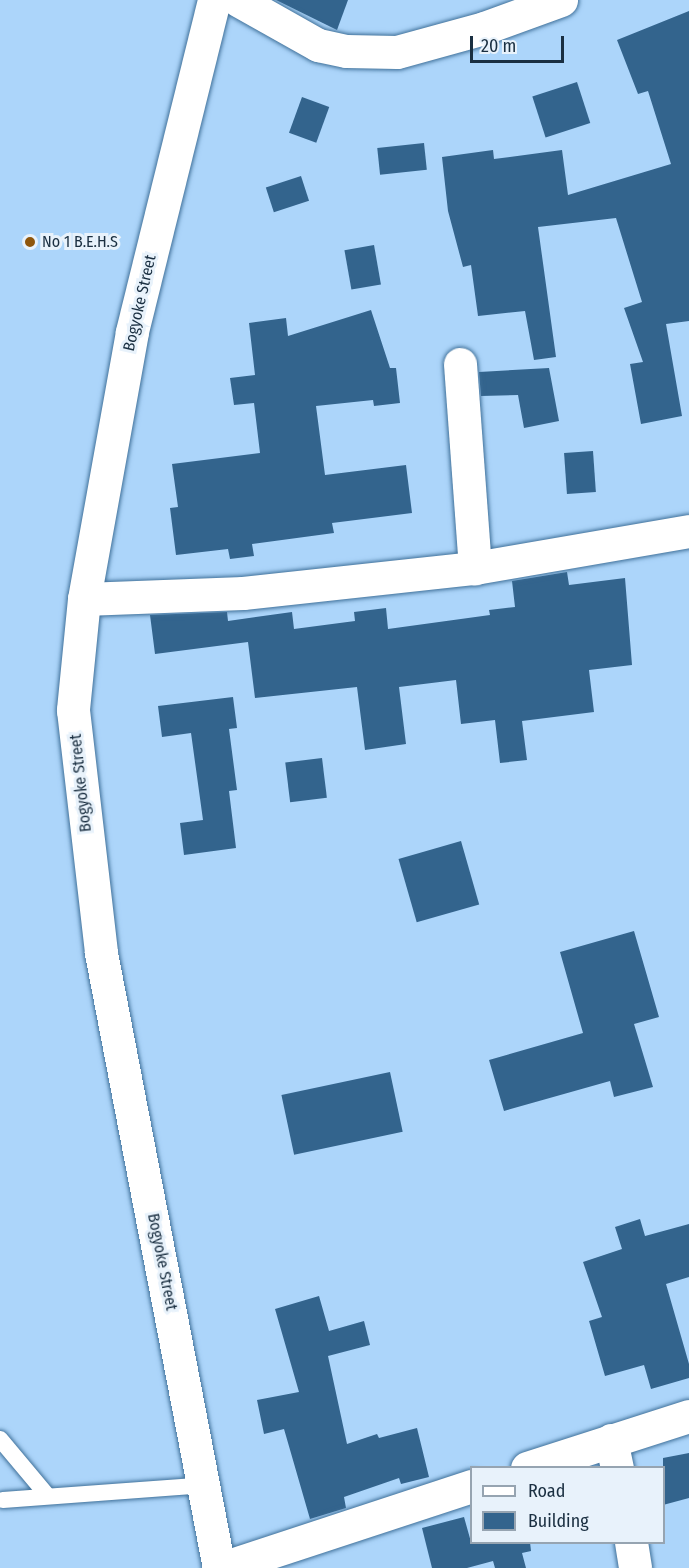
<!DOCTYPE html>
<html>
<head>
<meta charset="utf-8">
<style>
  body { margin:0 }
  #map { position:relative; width:689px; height:1568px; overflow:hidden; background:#acd5fa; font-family:"Fira Sans Condensed",sans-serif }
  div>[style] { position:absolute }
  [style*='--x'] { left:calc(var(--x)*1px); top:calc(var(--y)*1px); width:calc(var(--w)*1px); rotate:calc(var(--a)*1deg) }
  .building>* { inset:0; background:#33648d; transform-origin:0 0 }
  .roads { filter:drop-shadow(0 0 2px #40719a) drop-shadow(0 0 2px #40719a) }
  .lane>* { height:16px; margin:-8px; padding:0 8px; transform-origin:8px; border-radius:8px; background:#fff }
  .street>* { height:33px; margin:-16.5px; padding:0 16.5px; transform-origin:16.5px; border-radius:16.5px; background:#fff }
  .secondary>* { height:33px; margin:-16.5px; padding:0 16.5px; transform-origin:16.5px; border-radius:16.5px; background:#fff }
  .dots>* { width:16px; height:16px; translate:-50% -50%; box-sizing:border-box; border:3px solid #e8f2fb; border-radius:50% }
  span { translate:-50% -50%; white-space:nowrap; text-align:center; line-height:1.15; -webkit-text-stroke:6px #e8f2fb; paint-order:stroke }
  .poi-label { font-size:16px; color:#1a2f41 }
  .left { translate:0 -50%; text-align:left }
  .street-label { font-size:16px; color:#1a2f41 }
  .legend { position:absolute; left:470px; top:1466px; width:195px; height:78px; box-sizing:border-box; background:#e8f2fb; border:2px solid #96a4b1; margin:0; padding:8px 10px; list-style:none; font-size:18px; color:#1a2f41 }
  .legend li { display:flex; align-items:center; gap:12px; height:30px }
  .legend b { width:30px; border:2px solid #96a4b1 }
  .scale { position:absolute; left:470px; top:36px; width:94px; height:27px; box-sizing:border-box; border:3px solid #1a2f41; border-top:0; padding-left:8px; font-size:18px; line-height:21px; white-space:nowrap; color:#1a2f41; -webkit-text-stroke:4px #e8f2fb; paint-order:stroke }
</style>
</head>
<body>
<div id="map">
  <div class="building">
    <i style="clip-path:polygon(276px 0,348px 0,337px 30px)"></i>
    <i style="clip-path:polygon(689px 11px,689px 321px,666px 324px,682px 416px,641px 424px,630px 364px,643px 362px,624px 308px,642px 302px,616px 218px,538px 227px,556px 357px,534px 360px,525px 311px,478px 316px,471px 265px,463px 267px,448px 211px,442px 157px,493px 150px,494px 159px,562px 150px,568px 195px,671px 164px,648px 91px,638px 94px,617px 40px)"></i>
    <i style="left:577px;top:82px;width:43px;height:47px;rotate:72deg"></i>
    <i style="left:302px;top:97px;width:29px;height:38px;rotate:20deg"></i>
    <i style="left:424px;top:143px;width:27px;height:47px;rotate:84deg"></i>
    <i style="left:301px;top:176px;width:26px;height:37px;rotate:72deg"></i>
    <i style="left:374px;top:245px;width:40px;height:30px;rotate:80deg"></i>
    <i style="clip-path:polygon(371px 310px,390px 368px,396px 368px,400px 403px,374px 406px,373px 400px,316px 406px,325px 475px,406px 465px,412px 513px,332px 523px,334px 533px,252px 544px,254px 556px,230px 559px,228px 549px,176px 555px,170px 508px,178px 507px,172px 464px,260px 453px,254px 403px,234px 405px,230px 378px,255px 375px,249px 323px,286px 318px,288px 336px)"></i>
    <i style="clip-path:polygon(549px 368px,559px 421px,524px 428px,518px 395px,481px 396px,479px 372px)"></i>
    <i style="left:593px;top:451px;width:41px;height:29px;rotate:86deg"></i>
    <i style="clip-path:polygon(567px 572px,569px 585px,625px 578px,632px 665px,589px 670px,594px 712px,522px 721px,527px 760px,500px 763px,495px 720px,461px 724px,456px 680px,399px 687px,406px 744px,365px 750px,357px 687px,255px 698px,248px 642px,155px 654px,150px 615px,227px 612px,228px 621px,292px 612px,294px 629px,355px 621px,354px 612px,386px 608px,388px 629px,490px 615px,489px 610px,515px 607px,512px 581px)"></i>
    <i style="clip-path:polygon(233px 697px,237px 728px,229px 729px,237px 790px,229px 791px,236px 848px,184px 855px,180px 823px,203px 820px,191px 733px,162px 737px,158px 706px)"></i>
    <i style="left:322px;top:758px;width:40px;height:37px;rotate:83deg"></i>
    <i style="left:461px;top:841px;width:66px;height:65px;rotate:74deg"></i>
    <i style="clip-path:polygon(634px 931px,659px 1017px,634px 1024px,653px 1087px,614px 1097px,610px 1081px,504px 1111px,489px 1060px,583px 1033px,560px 952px)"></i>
    <i style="left:390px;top:1072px;width:61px;height:111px;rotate:78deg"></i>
    <i style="clip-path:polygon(640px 1219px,645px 1236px,689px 1224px,689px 1277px,666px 1284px,689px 1364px,689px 1378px,651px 1389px,644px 1365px,605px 1376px,589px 1321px,602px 1317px,583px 1262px,622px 1249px,615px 1227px)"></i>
    <i style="clip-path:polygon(319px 1296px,329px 1331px,364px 1321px,370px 1345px,328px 1356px,347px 1444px,377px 1434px,379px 1438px,417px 1428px,429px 1477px,401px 1484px,399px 1478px,344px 1497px,346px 1508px,310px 1519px,284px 1429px,264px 1434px,257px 1400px,299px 1392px,275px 1309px)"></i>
    <i style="clip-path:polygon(689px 1453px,689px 1498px,663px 1505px,663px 1458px)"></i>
    <i style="clip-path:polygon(464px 1517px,471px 1542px,530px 1542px,531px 1551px,522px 1553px,526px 1568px,495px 1568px,493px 1561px,467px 1568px,432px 1568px,422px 1528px)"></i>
  </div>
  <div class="roads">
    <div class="lane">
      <i style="--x:0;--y:1439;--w:72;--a:50.1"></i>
      <i style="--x:3;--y:1500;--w:203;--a:-4.2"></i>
    </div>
    <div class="street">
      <i style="--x:238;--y:0;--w:92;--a:29.4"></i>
      <i style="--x:318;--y:45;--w:29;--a:12"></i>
      <i style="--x:346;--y:51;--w:51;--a:1.1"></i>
      <i style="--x:397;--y:52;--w:90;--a:-15.4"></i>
      <i style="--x:484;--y:28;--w:82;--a:-20"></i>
      <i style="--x:460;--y:364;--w:205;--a:85.8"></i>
      <i style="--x:84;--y:599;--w:159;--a:-2.2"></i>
      <i style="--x:243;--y:593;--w:233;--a:-6.2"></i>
      <i style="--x:475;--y:568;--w:217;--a:-9.8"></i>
      <i style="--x:611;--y:1440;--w:29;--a:78"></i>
      <i style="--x:527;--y:1468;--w:170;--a:-17.8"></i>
      <i style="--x:631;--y:1542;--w:26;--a:81"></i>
      <i style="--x:222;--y:1568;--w:263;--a:-18.2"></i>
    </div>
    <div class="secondary">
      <i style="--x:214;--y:0;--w:342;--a:103.9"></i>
      <i style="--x:132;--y:332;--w:271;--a:100.2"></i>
      <i style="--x:84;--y:599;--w:112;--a:95.7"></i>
      <i style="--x:73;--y:710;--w:245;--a:83.4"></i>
      <i style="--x:101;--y:953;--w:626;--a:79.14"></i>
    </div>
  </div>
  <div class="dots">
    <i style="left:30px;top:242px;background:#8e560c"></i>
  </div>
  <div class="poi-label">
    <span class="left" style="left:42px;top:242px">No 1 B.E.H.S</span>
  </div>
  <div class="street-label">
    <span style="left:140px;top:303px;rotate:-77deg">Bogyoke Street</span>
    <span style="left:81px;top:783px;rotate:-96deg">Bogyoke Street</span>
    <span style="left:162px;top:1262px;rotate:79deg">Bogyoke Street</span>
  </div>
  <ul class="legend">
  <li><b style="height:8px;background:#fff"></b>Road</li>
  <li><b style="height:16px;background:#33648d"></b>Building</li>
  </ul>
  <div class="scale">20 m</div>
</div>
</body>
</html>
